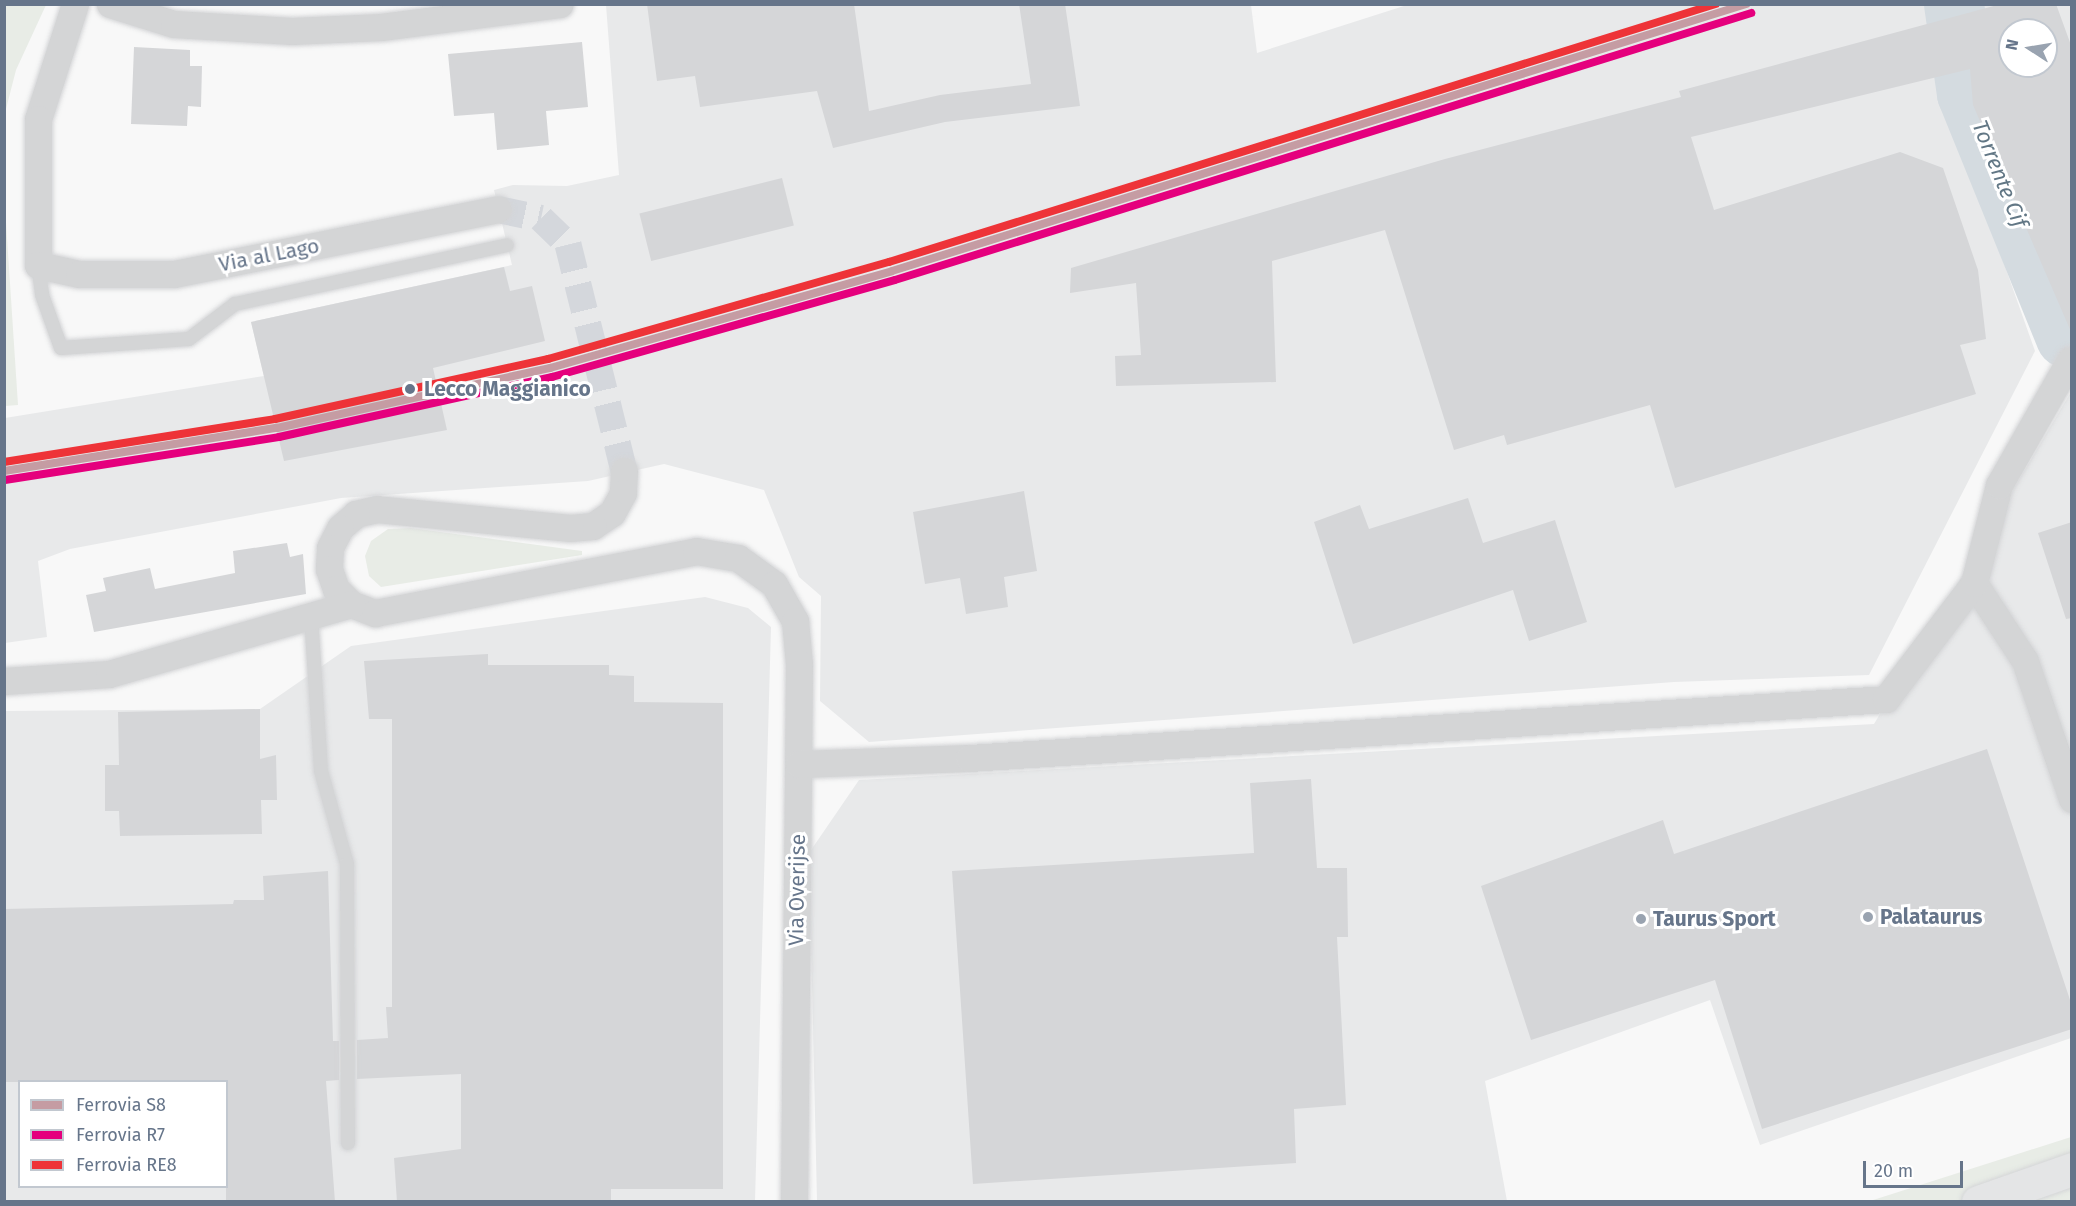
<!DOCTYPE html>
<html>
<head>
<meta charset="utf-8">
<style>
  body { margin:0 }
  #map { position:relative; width:2076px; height:1206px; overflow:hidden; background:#f8f8f8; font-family:"Fira Sans",sans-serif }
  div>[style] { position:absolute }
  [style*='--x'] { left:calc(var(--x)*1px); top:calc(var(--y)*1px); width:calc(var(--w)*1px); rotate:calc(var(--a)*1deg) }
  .built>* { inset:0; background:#e8e9ea }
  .green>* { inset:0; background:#e8ece6 }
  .river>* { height:60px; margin:-30px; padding:0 30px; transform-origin:30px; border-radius:30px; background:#d4dbe0 }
  .building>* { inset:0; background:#d5d6d8; transform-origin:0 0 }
  .street-tunnel>* { height:27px; margin-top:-13.5px; transform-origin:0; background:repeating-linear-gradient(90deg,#d4d7dc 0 27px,transparent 0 41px) }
  .roads { filter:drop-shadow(0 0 2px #d4d5d7) drop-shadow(0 0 2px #d4d5d7) }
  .lane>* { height:14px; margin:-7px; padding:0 7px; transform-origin:7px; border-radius:7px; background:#d4d5d6 }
  .street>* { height:27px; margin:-13.5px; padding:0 13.5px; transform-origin:13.5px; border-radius:13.5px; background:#d4d5d6 }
  .primary>* { height:33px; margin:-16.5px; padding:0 16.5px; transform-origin:16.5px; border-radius:16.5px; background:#e4e5e6 }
  .rail-1>* { height:8px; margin:-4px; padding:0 4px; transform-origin:4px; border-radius:4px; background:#c59ca3 }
  .rail-2>* { height:8px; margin:-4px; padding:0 4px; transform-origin:4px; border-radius:4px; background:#e5007d }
  .rail-3>* { height:8px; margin:-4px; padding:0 4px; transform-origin:4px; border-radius:4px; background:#ee3338 }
  .dots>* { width:16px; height:16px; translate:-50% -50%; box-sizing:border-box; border:3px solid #fff; border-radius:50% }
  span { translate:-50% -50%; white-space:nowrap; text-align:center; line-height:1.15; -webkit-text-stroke:6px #fff; paint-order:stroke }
  .street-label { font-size:21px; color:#66758a }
  .stop-label { font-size:21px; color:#66758a; font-weight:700 }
  .left { translate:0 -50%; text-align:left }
  .poi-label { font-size:21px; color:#66758a; font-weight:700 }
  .water-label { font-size:22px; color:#627785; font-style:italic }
  .frame { position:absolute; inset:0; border:6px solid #66758a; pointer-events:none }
  .legend { position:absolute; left:18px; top:1080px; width:210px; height:108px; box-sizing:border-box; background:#fff; border:2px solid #c2c8d0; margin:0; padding:8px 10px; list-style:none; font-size:18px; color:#66758a }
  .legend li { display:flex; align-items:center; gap:12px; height:30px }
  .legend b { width:30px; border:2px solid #c2c8d0 }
  .north { position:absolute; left:1998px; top:18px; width:60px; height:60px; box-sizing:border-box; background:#fff; border:2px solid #c2c8d0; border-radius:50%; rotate:282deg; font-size:16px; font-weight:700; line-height:24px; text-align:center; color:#66758a }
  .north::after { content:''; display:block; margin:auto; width:21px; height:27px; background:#99a3b0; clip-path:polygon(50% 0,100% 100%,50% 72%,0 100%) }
  .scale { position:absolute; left:1863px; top:1161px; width:100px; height:27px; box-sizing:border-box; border:3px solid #66758a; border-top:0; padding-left:8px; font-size:18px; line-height:21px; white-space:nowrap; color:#66758a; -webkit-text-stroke:4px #fff; paint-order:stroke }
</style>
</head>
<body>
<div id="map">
  <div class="built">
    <i style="clip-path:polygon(evenodd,606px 5px,1251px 5px,1257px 53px,1407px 5px,2071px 5px,2072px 313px,2063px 315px,1973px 105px,1967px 43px,1944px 75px,1947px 103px,2035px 351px,1869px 675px,1674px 682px,869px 742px,820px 701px,821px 596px,799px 577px,764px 490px,664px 464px,588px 481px,341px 498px,70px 549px,38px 561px,47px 637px,5px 643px,5px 418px,264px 376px,251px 322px,512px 265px,494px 190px,513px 185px,567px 186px,619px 175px,606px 5px,2010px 30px,2046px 30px,2046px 66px,2010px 66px,2010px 30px)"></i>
    <i style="clip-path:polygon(2071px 392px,2071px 1038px,1760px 1145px,1710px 1000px,1485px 1081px,1507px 1201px,817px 1201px,809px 853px,859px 780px,1874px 724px)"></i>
    <i style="clip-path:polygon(evenodd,705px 597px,748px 608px,771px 627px,755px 1201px,5px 1202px,5px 711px,260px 709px,351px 646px,705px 597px,20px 1082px,226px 1082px,226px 1186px,20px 1186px,20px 1082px)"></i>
  </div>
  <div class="green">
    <i style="clip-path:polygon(5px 4px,46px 5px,16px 70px,5px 113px)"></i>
    <i style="clip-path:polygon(4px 192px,18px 405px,5px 406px,4px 406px)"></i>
    <i style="clip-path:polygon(411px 528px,582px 551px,582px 555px,381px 587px,369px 576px,365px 556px,371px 541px,388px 529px)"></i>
    <i style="clip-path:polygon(2071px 1137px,2071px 1201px,1870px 1201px)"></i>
  </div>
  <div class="river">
    <i style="--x:1954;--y:4;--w:91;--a:81.8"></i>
    <i style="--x:1967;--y:94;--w:263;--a:67.9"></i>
  </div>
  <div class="building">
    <i style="clip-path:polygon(647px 4px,854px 4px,869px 111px,940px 95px,1031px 84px,1019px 4px,1065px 4px,1080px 106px,945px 122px,833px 148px,817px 91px,700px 107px,695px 76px,657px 81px)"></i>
    <i style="clip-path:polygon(evenodd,2001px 4px,2056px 4px,2072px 48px,2072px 334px,1973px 105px,1970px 69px,1691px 137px,1714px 210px,1900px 152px,1943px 168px,1978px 270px,1986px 339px,1960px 345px,1976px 394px,1675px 488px,1650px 405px,1507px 445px,1504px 435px,1454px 450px,1385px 230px,1272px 261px,1276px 382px,1116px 386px,1115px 356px,1141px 355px,1136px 283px,1070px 293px,1071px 268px,1445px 159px,1681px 97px,1679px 91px,2001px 4px,2010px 30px,2046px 30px,2046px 66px,2010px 66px,2010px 30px)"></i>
    <i style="clip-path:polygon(582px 42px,588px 107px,546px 111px,549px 145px,497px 150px,494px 113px,454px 116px,448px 54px)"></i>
    <i style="clip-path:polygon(134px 47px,190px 50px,190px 66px,202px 66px,201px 107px,188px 106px,187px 126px,131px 124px)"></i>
    <i style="left:782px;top:178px;width:49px;height:147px;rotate:76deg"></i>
    <i style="clip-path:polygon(504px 267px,510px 291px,532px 286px,545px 341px,433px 368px,447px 430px,284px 461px,251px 322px)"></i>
    <i style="clip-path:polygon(1024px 491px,1037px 571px,1004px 577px,1008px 607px,966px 614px,960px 578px,925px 584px,913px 512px)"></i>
    <i style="clip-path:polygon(1468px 498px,1483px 543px,1555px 520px,1587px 622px,1529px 641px,1513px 590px,1353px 644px,1314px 522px,1360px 505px,1369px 529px)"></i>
    <i style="clip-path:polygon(2072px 522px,2072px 618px,2066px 619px,2038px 533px)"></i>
    <i style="clip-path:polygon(287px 543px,290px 557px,303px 554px,306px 594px,94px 632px,86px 595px,106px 591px,103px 578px,150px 568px,155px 589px,235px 573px,233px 551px)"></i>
    <i style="clip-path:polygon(488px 654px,488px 665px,609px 665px,609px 675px,634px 676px,634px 702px,723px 703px,723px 1189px,611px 1189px,611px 1202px,397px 1202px,394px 1158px,461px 1149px,461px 1074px,357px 1079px,357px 1040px,388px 1038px,386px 1007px,392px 1007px,392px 719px,369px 719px,364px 661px)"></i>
    <i style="clip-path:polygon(260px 709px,260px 759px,276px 755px,277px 800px,261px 800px,262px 834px,120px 836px,119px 811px,105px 811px,105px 765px,119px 765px,118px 712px)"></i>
    <i style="clip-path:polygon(1987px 749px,2072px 1006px,2072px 1029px,1762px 1129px,1715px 980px,1531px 1040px,1481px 886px,1663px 820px,1674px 854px)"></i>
    <i style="clip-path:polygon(1311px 779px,1317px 868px,1347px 868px,1348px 937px,1337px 937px,1346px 1105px,1294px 1109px,1296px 1163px,973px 1184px,952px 871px,1254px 853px,1250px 783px)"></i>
    <i style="clip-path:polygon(328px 871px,333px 1041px,339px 1041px,339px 1080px,326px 1081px,335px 1202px,226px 1202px,226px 1082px,4px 1082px,4px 909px,233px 904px,234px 900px,264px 900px,263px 876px)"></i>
  </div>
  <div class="street-tunnel">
    <i style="--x:498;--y:209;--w:44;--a:11.8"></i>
    <i style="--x:541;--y:218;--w:37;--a:44"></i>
    <i style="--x:568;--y:244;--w:234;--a:76.1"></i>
  </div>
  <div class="roads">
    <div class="lane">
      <i style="--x:38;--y:265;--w:30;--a:82"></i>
      <i style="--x:42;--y:295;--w:56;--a:70.3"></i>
      <i style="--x:61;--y:348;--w:128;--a:-4"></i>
      <i style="--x:189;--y:339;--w:58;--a:-37.3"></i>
      <i style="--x:235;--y:304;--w:278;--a:-12.2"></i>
      <i style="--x:311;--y:616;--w:155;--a:86.3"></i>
      <i style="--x:321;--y:771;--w:97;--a:74.4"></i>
      <i style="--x:347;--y:864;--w:279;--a:89.8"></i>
    </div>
    <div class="street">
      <i style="--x:75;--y:4;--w:121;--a:107.8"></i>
      <i style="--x:38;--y:119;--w:146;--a:90"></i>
      <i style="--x:38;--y:265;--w:42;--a:12.4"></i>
      <i style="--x:79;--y:274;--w:95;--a:0"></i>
      <i style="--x:174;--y:274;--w:330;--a:-11.3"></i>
      <i style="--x:110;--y:4;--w:67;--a:17.4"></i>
      <i style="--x:174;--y:24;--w:118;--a:3.4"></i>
      <i style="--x:292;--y:31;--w:89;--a:-2.6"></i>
      <i style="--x:381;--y:27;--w:180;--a:-7.3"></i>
      <i style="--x:624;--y:471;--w:22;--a:93"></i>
      <i style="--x:623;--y:493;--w:23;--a:119"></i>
      <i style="--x:612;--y:513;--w:23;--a:146"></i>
      <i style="--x:593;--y:526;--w:23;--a:175"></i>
      <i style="--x:570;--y:528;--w:194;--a:-174.4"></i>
      <i style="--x:377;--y:509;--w:22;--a:167"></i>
      <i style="--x:356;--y:514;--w:21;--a:139"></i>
      <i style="--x:340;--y:528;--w:22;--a:117"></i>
      <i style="--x:330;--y:548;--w:21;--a:93"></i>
      <i style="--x:329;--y:569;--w:21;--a:71"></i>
      <i style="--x:336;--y:589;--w:21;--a:45"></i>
      <i style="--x:351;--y:604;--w:26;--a:21"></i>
      <i style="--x:375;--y:613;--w:327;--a:-10.9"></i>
      <i style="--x:696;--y:551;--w:43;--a:9.5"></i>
      <i style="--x:738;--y:558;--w:44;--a:35.8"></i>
      <i style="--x:774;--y:584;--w:43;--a:60.4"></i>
      <i style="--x:795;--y:621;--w:43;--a:84.7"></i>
      <i style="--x:799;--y:664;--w:538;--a:90.53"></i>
      <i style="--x:1974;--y:583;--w:93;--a:56.8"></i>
      <i style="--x:2025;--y:661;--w:146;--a:71.2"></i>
      <i style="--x:4;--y:681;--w:105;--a:-3.8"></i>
      <i style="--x:109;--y:674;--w:252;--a:-16.1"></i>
      <i style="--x:799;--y:764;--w:170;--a:-2"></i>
      <i style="--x:969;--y:758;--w:919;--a:-3.68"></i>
      <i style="--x:1886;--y:699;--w:146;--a:-52.8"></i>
      <i style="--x:1974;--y:583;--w:101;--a:-75.7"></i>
      <i style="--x:1999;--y:485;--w:144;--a:-60.4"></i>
    </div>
    <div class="primary">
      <i style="--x:1978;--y:1202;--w:100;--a:-19.3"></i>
    </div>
  </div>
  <div class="rail-1">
    <i style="--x:4;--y:471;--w:276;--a:-9"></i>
    <i style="--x:277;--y:428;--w:280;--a:-12.4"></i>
    <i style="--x:550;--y:368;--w:355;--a:-15.8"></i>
    <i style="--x:892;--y:271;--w:895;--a:-17.36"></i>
  </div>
  <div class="rail-2">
    <i style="--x:5;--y:480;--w:277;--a:-8.9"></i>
    <i style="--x:279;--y:437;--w:280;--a:-12.4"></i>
    <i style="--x:552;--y:377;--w:356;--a:-15.8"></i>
    <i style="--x:895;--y:280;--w:897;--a:-17.32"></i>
  </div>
  <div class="rail-3">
    <i style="--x:4;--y:462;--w:274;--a:-9"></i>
    <i style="--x:275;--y:419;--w:280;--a:-12.4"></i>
    <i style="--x:548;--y:359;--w:355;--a:-15.9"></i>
    <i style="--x:889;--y:262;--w:866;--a:-17.33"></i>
  </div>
  <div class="dots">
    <i style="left:410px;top:389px;background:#66758a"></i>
    <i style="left:1868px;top:917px;background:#99a3b0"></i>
    <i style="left:1641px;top:919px;background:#99a3b0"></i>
  </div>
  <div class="street-label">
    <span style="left:269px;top:255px;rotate:-11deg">Via al Lago</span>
    <span style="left:797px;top:890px;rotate:-89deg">Via Overijse</span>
  </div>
  <div class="stop-label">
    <span class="left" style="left:424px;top:389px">Lecco Maggianico</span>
  </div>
  <div class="poi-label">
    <span class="left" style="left:1880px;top:917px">Palataurus</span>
    <span class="left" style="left:1653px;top:919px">Taurus Sport</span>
  </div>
  <div class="water-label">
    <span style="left:2000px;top:174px;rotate:68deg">Torrente Cif</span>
  </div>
  <div class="frame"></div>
  <ul class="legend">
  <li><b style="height:8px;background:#c59ca3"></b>Ferrovia S8</li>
  <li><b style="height:8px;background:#e5007d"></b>Ferrovia R7</li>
  <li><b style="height:8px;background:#ee3338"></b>Ferrovia RE8</li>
  </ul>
  <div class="north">N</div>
  <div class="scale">20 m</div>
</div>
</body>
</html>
